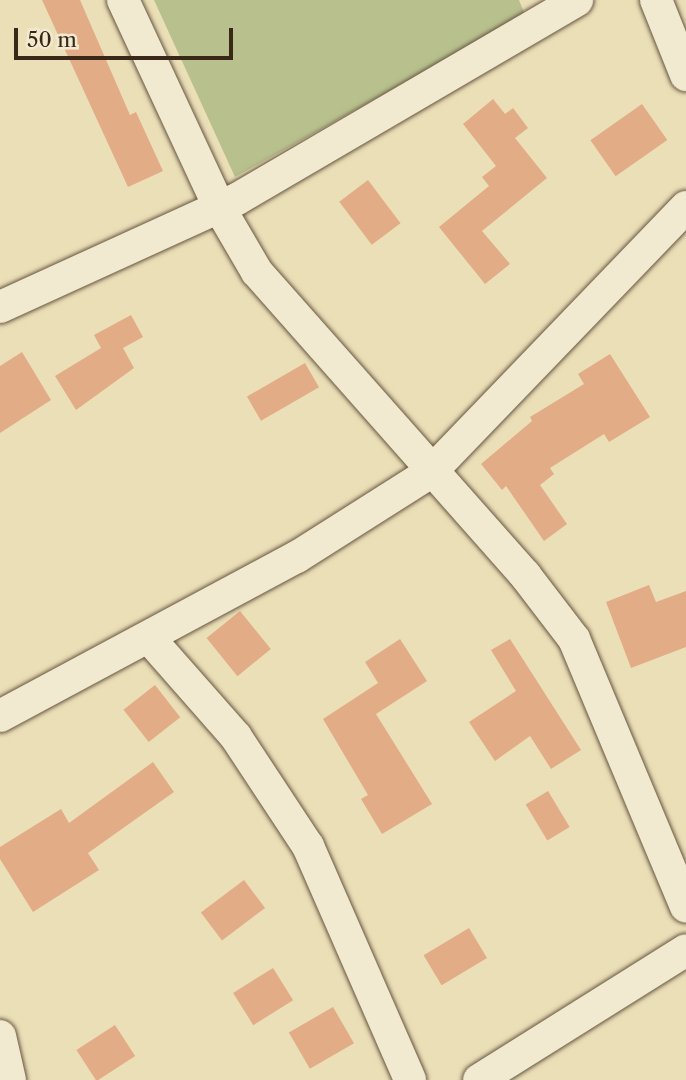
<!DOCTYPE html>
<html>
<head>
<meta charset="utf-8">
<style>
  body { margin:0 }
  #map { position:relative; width:686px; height:1080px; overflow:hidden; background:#ebdfb7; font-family:"Libre Caslon Text",serif }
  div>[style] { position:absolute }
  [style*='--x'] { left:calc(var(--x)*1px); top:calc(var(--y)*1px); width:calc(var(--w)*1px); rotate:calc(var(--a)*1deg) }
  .green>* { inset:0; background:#b8c18e }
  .building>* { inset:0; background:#e2ac87; transform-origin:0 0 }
  .roads { filter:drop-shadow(0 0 2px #665640) drop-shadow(0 0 2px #665640) }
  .street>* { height:32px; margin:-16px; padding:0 16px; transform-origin:16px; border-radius:16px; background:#f2ead0 }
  span { translate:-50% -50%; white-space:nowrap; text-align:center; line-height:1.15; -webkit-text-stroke:6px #f2ead0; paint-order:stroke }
  .scale { position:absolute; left:14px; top:28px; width:219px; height:32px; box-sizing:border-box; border:4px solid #392818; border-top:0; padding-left:9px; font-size:21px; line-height:24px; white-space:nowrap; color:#392818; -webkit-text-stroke:5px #f2ead0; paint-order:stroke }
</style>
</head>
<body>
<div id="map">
  <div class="green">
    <i style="clip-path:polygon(154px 0,519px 0,525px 15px,235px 177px)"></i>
  </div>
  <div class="building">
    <i style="clip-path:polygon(42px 0,80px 0,130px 115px,136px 112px,163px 171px,128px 187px)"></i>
    <i style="clip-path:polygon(493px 99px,505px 114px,513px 108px,528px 128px,515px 138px,547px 178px,482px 231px,510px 264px,485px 284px,439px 227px,489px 186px,482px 177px,496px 166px,463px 124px)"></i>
    <i style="left:642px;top:104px;width:44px;height:63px;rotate:55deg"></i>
    <i style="left:368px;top:180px;width:54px;height:36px;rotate:53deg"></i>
    <i style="clip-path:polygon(131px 315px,143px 337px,123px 348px,134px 368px,76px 410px,55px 376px,101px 348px,94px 335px)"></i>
    <i style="clip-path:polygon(22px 352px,51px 400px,0 433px,0 366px)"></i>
    <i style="clip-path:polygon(610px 354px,650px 417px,609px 442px,604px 434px,550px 468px,554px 474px,540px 485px,567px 524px,544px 541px,506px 486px,502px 490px,481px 464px,532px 421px,530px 417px,584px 384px,578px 374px)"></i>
    <i style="left:305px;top:363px;width:28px;height:67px;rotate:60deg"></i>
    <i style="clip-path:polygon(649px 585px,656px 602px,686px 591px,686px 647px,631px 668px,606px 602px)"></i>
    <i style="left:240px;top:611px;width:49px;height:43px;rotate:51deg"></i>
    <i style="clip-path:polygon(400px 639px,427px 681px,376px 714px,432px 804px,382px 834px,361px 799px,368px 795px,323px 719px,378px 683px,365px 662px)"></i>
    <i style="clip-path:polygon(510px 639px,581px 750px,551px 769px,530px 736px,495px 761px,469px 722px,516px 691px,491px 650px)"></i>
    <i style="left:155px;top:685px;width:41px;height:40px;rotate:52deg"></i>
    <i style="clip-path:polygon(153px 762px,174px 792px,88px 853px,99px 870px,33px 912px,0 859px,0 847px,61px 809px,69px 823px)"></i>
    <i style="left:548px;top:791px;width:42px;height:26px;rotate:59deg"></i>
    <i style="left:244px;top:880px;width:35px;height:54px;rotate:53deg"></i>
    <i style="left:469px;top:928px;width:35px;height:53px;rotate:59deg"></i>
    <i style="left:273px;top:968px;width:38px;height:47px;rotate:58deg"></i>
    <i style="left:333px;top:1007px;width:42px;height:51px;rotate:60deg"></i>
    <i style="left:115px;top:1025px;width:37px;height:46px;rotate:57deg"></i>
  </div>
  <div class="roads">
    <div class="street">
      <i style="--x:123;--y:0;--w:228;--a:65.1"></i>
      <i style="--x:219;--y:207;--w:75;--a:59.7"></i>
      <i style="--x:257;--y:272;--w:405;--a:48.5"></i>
      <i style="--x:525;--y:575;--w:81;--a:52.6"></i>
      <i style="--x:574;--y:639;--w:290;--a:67.3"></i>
      <i style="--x:656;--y:0;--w:81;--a:68.2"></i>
      <i style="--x:0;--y:307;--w:260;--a:-24.5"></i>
      <i style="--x:237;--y:199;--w:394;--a:-30.3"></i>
      <i style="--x:150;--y:639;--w:130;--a:48.7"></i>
      <i style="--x:236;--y:737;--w:131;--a:56.6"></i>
      <i style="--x:308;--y:846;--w:255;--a:66.4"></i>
      <i style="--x:0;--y:716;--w:337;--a:-28.2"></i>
      <i style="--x:297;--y:557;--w:159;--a:-32.4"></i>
      <i style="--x:431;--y:472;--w:368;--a:-46.1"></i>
      <i style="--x:0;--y:1036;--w:45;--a:77.2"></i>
      <i style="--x:479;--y:1080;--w:244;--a:-32.1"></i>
    </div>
  </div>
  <div class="scale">50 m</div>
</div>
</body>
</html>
